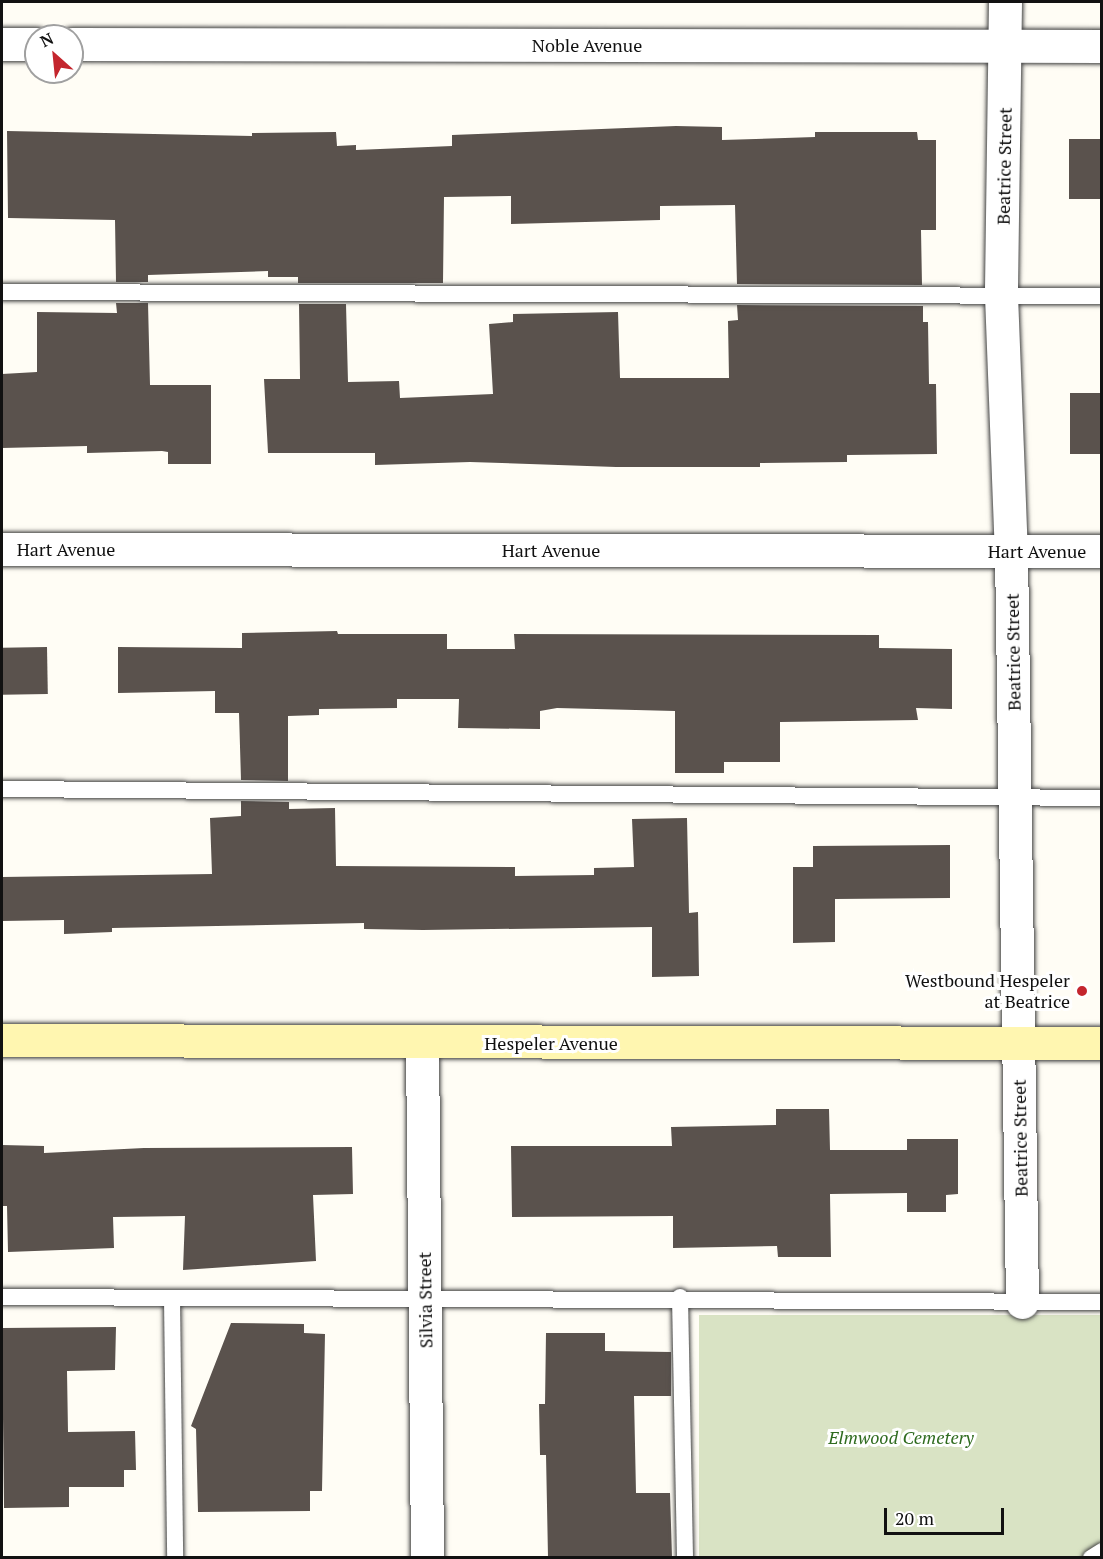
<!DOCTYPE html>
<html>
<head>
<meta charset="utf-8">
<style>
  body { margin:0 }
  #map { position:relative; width:1103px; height:1559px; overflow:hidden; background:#fffdf5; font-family:"PT Serif",serif }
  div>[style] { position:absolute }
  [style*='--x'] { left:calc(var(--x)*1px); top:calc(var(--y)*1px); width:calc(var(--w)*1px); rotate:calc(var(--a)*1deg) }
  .cemetery>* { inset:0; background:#d9e3c4; transform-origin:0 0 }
  .building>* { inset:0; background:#5a524d; transform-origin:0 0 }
  .roads { filter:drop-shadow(0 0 2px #444) drop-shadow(0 0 2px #444) }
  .lane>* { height:16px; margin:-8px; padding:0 8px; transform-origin:8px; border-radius:8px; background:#fff }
  .street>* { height:33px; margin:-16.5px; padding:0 16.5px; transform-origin:16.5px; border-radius:16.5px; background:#fff }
  .secondary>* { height:33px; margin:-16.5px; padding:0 16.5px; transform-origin:16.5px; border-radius:16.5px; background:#fff6b0 }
  .dots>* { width:16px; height:16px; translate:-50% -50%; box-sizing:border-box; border:3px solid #fff; border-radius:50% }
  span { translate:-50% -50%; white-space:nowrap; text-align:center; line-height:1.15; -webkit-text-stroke:6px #fff; paint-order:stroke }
  .street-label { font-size:18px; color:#111 }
  .poi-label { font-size:18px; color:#111 }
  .right { translate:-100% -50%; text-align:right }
  .park-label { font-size:18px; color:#2f6b1f; font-style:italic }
  .frame { position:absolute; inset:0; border:3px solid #111; pointer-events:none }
  .north { position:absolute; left:24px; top:24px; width:60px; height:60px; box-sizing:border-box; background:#fff; border:2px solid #a0a0a0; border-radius:50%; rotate:333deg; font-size:16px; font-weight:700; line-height:24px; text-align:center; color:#111 }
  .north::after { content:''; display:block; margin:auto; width:21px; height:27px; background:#c4262e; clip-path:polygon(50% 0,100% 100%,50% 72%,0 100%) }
  .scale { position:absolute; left:884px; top:1508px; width:120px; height:27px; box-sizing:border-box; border:3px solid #111; border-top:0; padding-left:8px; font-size:18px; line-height:21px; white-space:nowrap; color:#111; -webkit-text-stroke:4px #fff; paint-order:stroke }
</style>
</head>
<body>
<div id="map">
  <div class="cemetery">
    <i style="left:699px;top:1315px;width:402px;height:242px"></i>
  </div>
  <div class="building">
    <i style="clip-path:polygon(676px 126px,722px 127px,722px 140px,815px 137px,815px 132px,917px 132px,918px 140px,936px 140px,936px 230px,921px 230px,922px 285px,737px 284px,735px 205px,660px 206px,660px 220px,511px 224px,511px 196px,444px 197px,443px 283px,298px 283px,298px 277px,268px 277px,268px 271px,148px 275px,148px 282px,116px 282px,115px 220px,8px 218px,7px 131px,252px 136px,252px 133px,336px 132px,337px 146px,356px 145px,356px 150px,452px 146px,452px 135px)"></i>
    <i style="left:1069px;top:139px;width:32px;height:60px"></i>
    <i style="clip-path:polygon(116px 303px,148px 303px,150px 385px,211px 385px,211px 464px,168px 464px,168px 452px,162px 451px,87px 453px,87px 446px,2px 448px,2px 374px,37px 372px,37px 312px,117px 313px)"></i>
    <i style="clip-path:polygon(299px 304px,346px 304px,348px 382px,399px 381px,400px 398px,493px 394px,489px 324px,513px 322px,513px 314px,618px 312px,620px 378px,729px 378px,728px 321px,738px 320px,737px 305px,923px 306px,923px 322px,928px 322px,929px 384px,936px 384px,937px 454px,847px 455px,847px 462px,760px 463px,760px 467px,616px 467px,470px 462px,375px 465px,375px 453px,268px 453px,264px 379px,300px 379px)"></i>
    <i style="left:1101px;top:393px;width:61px;height:31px;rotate:90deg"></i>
    <i style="clip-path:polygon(337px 631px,338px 634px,447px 634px,447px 649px,515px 649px,514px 634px,879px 635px,879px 648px,952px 649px,952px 709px,916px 708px,918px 720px,780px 722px,780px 762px,724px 762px,724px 773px,675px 773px,675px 711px,557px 708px,540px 711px,540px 729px,458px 728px,459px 699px,397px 699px,397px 708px,319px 709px,319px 715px,288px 716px,288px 781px,241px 780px,239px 713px,215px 713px,215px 691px,118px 693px,118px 647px,242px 648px,242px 633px)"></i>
    <i style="left:47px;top:647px;width:47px;height:45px;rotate:89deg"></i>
    <i style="clip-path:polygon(241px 801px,289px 802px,289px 809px,335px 808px,336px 866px,515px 867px,515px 876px,594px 875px,594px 868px,634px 867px,632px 819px,687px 818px,689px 913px,698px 912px,699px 976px,652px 977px,652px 927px,423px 930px,364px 929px,364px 923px,112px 928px,112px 932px,64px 934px,64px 920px,2px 921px,2px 877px,212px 874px,210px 818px,241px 816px)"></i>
    <i style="clip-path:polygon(950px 845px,950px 898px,835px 899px,835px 942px,793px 943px,793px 867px,813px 867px,813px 846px)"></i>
    <i style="clip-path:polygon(776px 1109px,829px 1109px,830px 1150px,907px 1150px,907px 1139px,958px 1139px,958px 1194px,946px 1195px,946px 1212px,907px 1212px,907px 1193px,830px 1194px,831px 1257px,778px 1257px,777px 1246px,673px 1248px,673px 1216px,512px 1217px,511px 1146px,672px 1146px,671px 1127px,776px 1125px)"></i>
    <i style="clip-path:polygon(2px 1145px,44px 1146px,44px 1153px,144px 1148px,352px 1147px,353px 1194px,313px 1195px,316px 1261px,183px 1270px,185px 1216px,113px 1217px,114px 1248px,8px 1252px,7px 1206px,2px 1206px)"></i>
    <i style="clip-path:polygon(231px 1323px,304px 1324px,304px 1333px,325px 1334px,322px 1491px,310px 1491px,310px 1511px,198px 1512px,196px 1429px,191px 1426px)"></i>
    <i style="clip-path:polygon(116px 1327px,115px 1370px,67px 1371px,68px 1432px,135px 1431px,136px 1470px,124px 1470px,124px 1487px,69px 1487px,69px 1507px,4px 1508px,2px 1328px)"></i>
    <i style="clip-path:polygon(546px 1333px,605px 1333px,605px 1351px,671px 1352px,671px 1396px,634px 1396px,636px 1493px,670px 1493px,672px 1557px,548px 1557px,546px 1455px,540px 1455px,539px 1404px,545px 1404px)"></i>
  </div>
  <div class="roads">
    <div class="lane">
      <i style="--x:2;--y:292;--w:1100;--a:0.21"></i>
      <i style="--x:2;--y:789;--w:1100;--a:0.47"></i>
      <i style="--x:2;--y:1297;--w:1100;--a:0.26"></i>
      <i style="--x:680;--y:1297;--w:261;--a:88.9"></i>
      <i style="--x:172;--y:1298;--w:260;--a:89.3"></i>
      <i style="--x:1091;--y:1558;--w:13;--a:-32"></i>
    </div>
    <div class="street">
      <i style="--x:1005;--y:2;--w:293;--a:90.8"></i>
      <i style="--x:1001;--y:295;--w:256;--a:87.8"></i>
      <i style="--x:1011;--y:551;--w:751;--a:89.16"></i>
      <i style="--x:2;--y:44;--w:34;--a:0"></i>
      <i style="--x:72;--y:44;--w:1030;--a:0.11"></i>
      <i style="--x:2;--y:549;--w:1100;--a:0.1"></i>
      <i style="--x:422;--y:1043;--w:515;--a:89.44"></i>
    </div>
    <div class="secondary">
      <i style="--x:2;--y:1040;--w:1100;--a:0.16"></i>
    </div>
  </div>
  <div class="dots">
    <i style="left:1082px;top:991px;background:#c4262e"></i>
  </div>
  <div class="street-label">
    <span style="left:587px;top:45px">Noble Avenue</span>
    <span style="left:1004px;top:166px;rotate:-89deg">Beatrice Street</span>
    <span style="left:66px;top:549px">Hart Avenue</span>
    <span style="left:551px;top:550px">Hart Avenue</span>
    <span style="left:1037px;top:551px">Hart Avenue</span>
    <span style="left:1013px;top:652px;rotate:-91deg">Beatrice Street</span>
    <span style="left:551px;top:1043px">Hespeler Avenue</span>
    <span style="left:1020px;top:1138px;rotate:-91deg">Beatrice Street</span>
    <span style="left:425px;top:1300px;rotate:-91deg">Silvia Street</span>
  </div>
  <div class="poi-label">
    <span class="right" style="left:1070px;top:991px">Westbound Hespeler<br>at Beatrice</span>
  </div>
  <div class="park-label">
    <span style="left:901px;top:1437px">Elmwood Cemetery</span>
  </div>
  <div class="frame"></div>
  <div class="north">N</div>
  <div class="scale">20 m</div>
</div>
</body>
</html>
